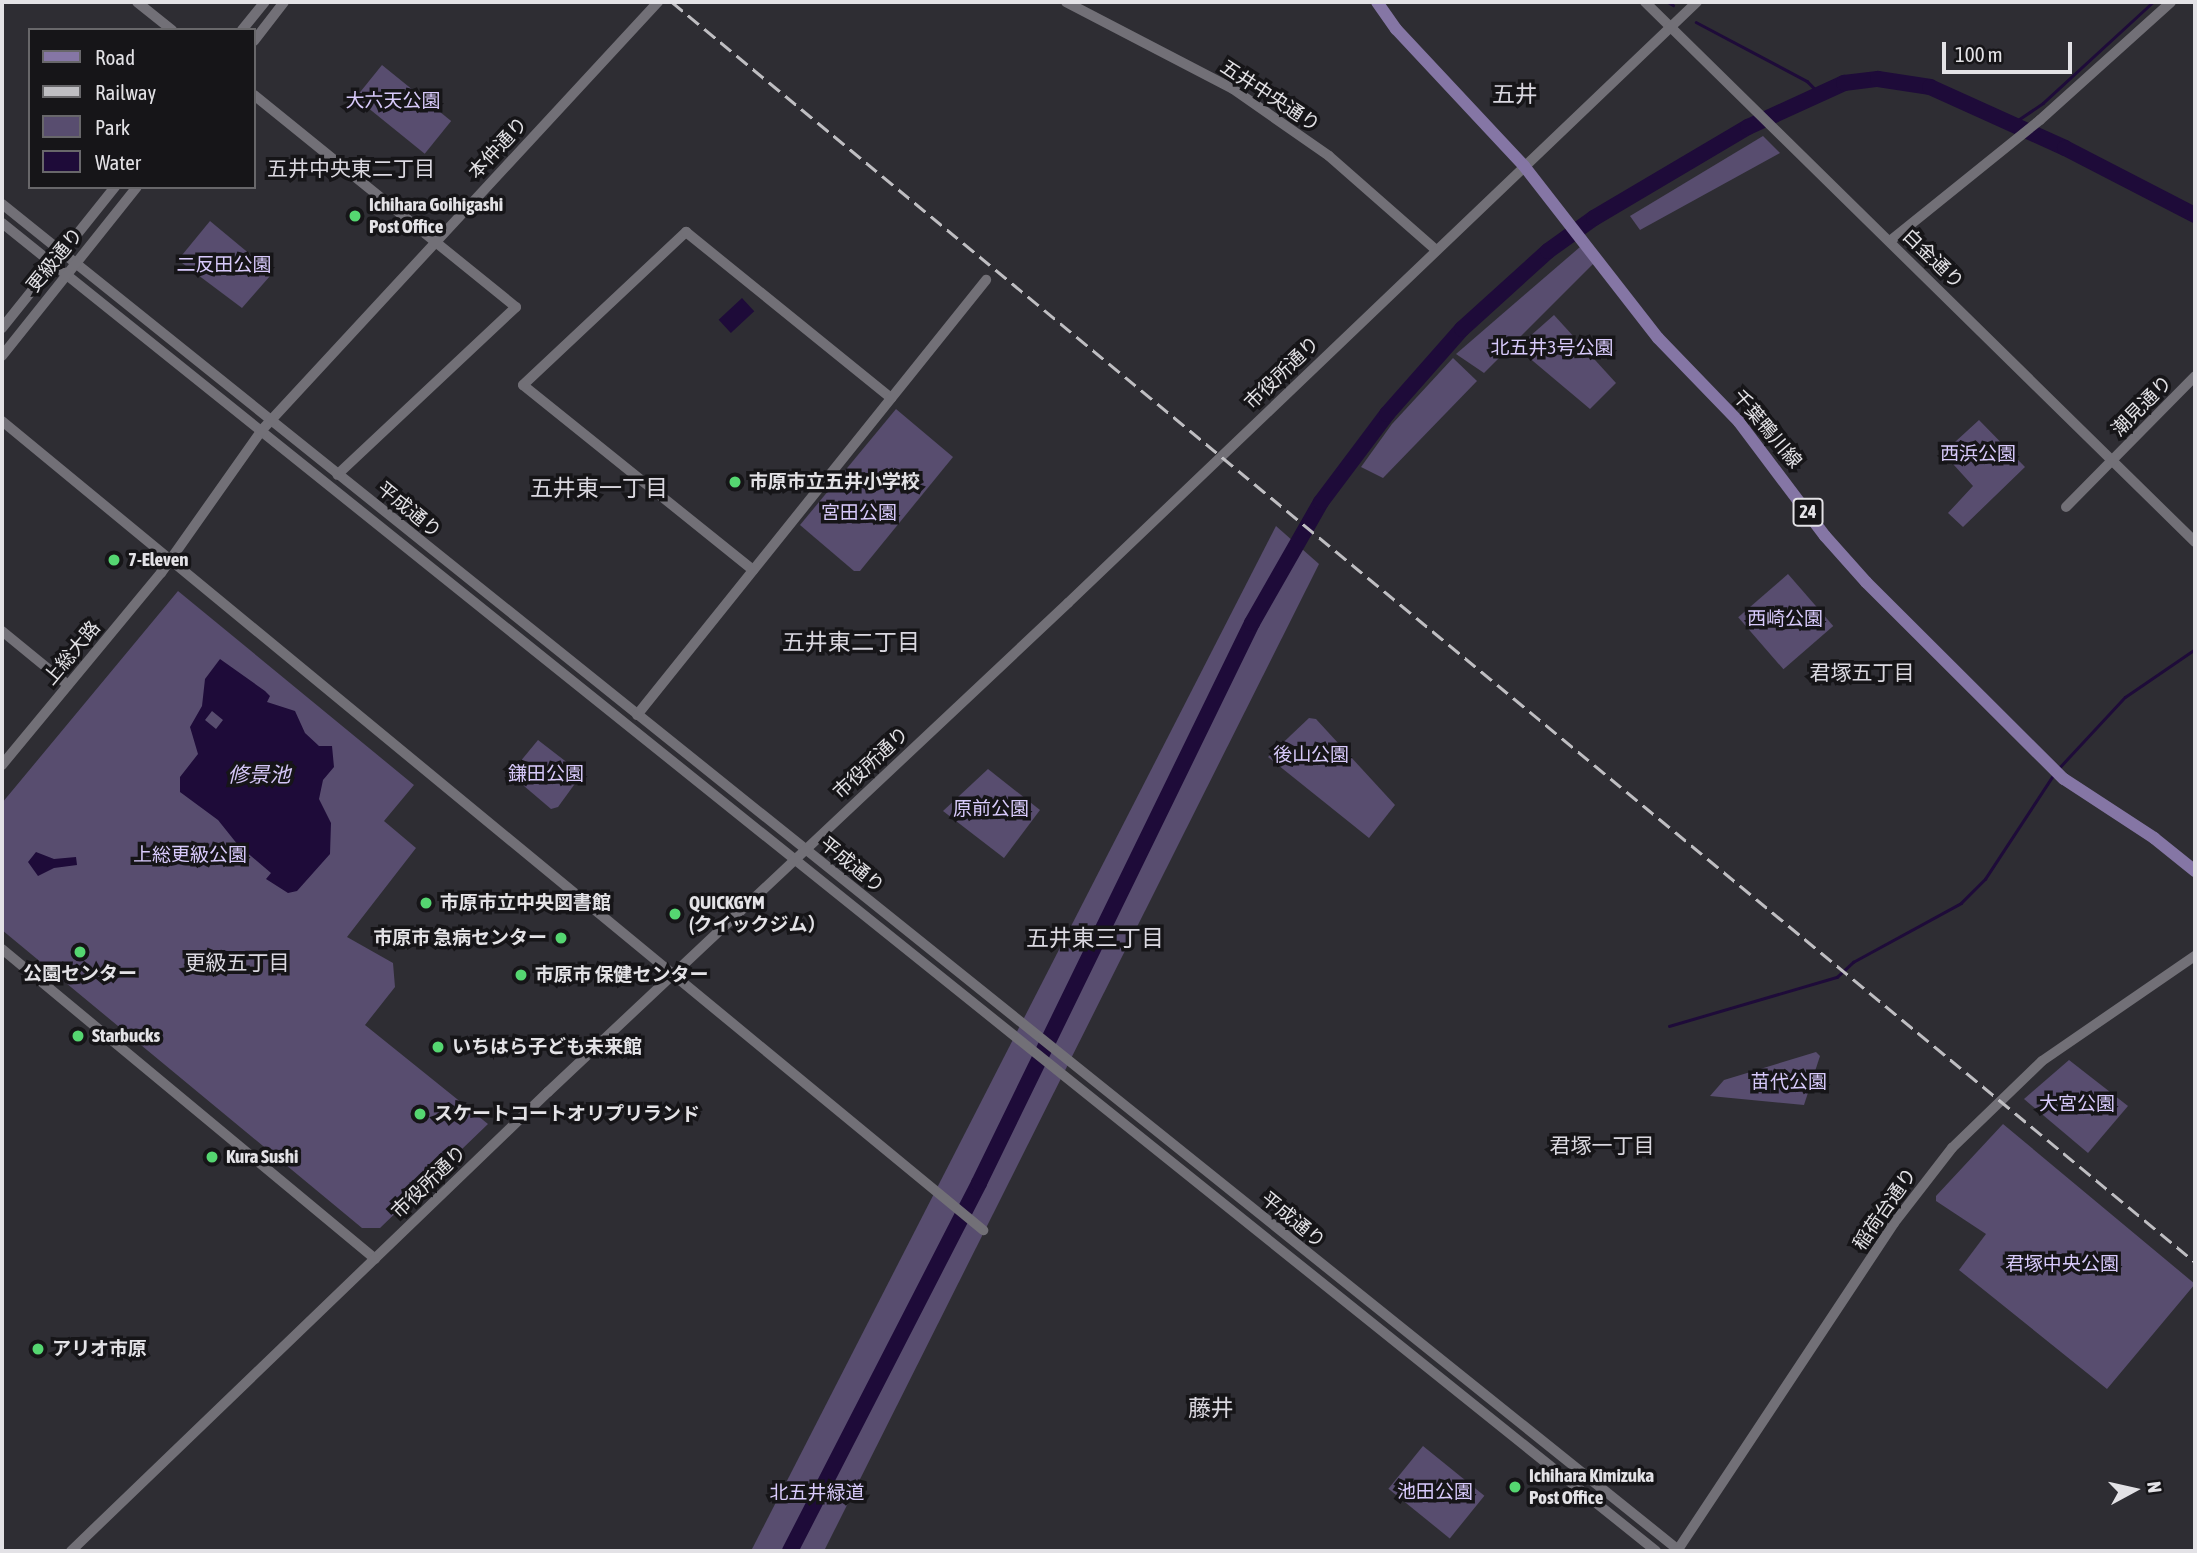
<!DOCTYPE html>
<html>
<head>
<meta charset="utf-8">
<style>
  body { margin:0 }
  #map { position:relative; width:2197px; height:1553px; overflow:hidden; background:#2e2d33; font-family:"Asap Condensed","Noto Sans JP",sans-serif }
  div>[style] { position:absolute }
  [style*='--x'] { left:calc(var(--x)*1px); top:calc(var(--y)*1px); width:calc(var(--w)*1px); rotate:calc(var(--a)*1deg) }
  .green>* { inset:0; background:#584d6f; transform-origin:0 0 }
  .water>* { inset:0; background:#1e0b39; transform-origin:0 0 }
  .stream>* { height:2.5px; margin:-1.25px; padding:0 1.25px; transform-origin:1.25px; border-radius:1.25px; background:#1e0b39 }
  .river>* { height:16px; margin:-8px; padding:0 8px; transform-origin:8px; border-radius:8px; background:#1e0b39 }
  .secondary>* { height:10px; margin:-5px; padding:0 5px; transform-origin:5px; border-radius:5px; background:#727077 }
  .primary>* { height:12px; margin:-6px; padding:0 6px; transform-origin:6px; border-radius:6px; background:#8576a5 }
  .rail>* { height:2.5px; margin-top:-1.25px; transform-origin:0; background:repeating-linear-gradient(90deg,#bfbec2 0 14px,transparent 0 21px) }
  .dots>* { width:19px; height:19px; translate:-50% -50%; box-sizing:border-box; border:4px solid #161518; border-radius:50% }
  span { translate:-50% -50%; white-space:nowrap; text-align:center; line-height:1.15; -webkit-text-stroke:7px #161518; paint-order:stroke }
  .shield-label span { padding:2px 5px; background:#161518; border:2px solid; border-radius:5px; -webkit-text-stroke-width:0 }
  .shield-label { font-size:18px; color:#e3e2e6; font-weight:700 }
  .street-label { font-size:19px; color:#e3e2e6 }
  .park-label { font-size:19px; color:#d8cafb }
  .poi-label { font-size:19px; color:#e3e2e6; font-weight:700 }
  .left { translate:0 -50%; text-align:left }
  .right { translate:-100% -50%; text-align:right }
  .neighbourhood-label { font-size:21px; color:#dad8e0 }
  .water-label { font-size:21px; color:#d4c6f7; font-style:italic }
  .quarter-label { font-size:23px; color:#dad8e0 }
  .frame { position:absolute; inset:0; border:4px solid #e3e2e6; pointer-events:none }
  .legend { position:absolute; left:28px; top:28px; width:228px; height:161px; box-sizing:border-box; background:#161518; border:2px solid #68676a; margin:0; padding:9px 12px; list-style:none; font-size:21px; color:#e3e2e6 }
  .legend li { display:flex; align-items:center; gap:14px; height:35px }
  .legend b { width:35px; border:2px solid #68676a }
  .north { position:absolute; left:2099px; top:1455px; width:70px; height:70px; -webkit-text-stroke:5px #161518; paint-order:stroke; rotate:82deg; font-size:19px; font-weight:700; line-height:28px; text-align:center; color:#e3e2e6 }
  .north::after { content:''; display:block; margin:auto; width:24px; height:32px; background:#e3e2e6; clip-path:polygon(50% 0,100% 100%,50% 72%,0 100%) }
  .scale { position:absolute; left:1942px; top:42px; width:130px; height:32px; box-sizing:border-box; border:4px solid #e3e2e6; border-top:0; padding-left:9px; font-size:21px; line-height:24px; white-space:nowrap; color:#e3e2e6; -webkit-text-stroke:5px #161518; paint-order:stroke }
</style>
</head>
<body>
<div id="map">
  <div class="green">
    <i style="left:382px;top:65px;width:89px;height:42px;rotate:39deg"></i>
    <i style="clip-path:polygon(1763px 136px,1780px 153px,1640px 230px,1630px 216px)"></i>
    <i style="clip-path:polygon(210px 221px,269px 270px,270px 276px,242px 308px,178px 260px)"></i>
    <i style="clip-path:polygon(1580px 247px,1594px 263px,1484px 373px,1456px 354px)"></i>
    <i style="clip-path:polygon(1554px 315px,1616px 383px,1590px 409px,1521px 351px,1520px 345px)"></i>
    <i style="clip-path:polygon(1453px 358px,1477px 381px,1383px 478px,1361px 467px,1392px 424px)"></i>
    <i style="clip-path:polygon(896px 409px,953px 457px,860px 571px,854px 571px,800px 525px)"></i>
    <i style="clip-path:polygon(1979px 420px,2025px 467px,1963px 527px,1948px 513px,1973px 486px,1943px 453px)"></i>
    <i style="clip-path:polygon(1276px 526px,1319px 564px,824px 1551px,751px 1551px)"></i>
    <i style="left:1788px;top:574px;width:69px;height:66px;rotate:49deg"></i>
    <i style="clip-path:polygon(178px 591px,414px 785px,384px 821px,416px 848px,347px 937px,393px 963px,395px 987px,365px 1025px,488px 1124px,380px 1228px,362px 1228px,2px 930px,2px 803px)"></i>
    <i style="clip-path:polygon(1309px 718px,1316px 719px,1395px 805px,1369px 838px,1268px 757px)"></i>
    <i style="clip-path:polygon(538px 740px,582px 774px,558px 807px,551px 809px,510px 774px)"></i>
    <i style="clip-path:polygon(988px 769px,1040px 810px,1004px 858px,943px 811px)"></i>
    <i style="clip-path:polygon(1816px 1052px,1820px 1056px,1804px 1105px,1710px 1096px,1724px 1080px)"></i>
    <i style="clip-path:polygon(2069px 1060px,2128px 1106px,2088px 1153px,2024px 1099px)"></i>
    <i style="clip-path:polygon(2003px 1124px,2195px 1284px,2107px 1389px,1959px 1270px,1986px 1234px,1936px 1201px,1936px 1196px)"></i>
    <i style="left:1423px;top:1446px;width:79px;height:55px;rotate:39deg"></i>
  </div>
  <div class="water">
    <i style="left:742px;top:298px;width:18px;height:32px;rotate:47deg"></i>
    <i style="clip-path:polygon(evenodd,220px 659px,265px 691px,270px 696px,267px 702px,295px 711px,305px 733px,319px 746px,332px 746px,334px 767px,323px 780px,319px 799px,331px 823px,330px 854px,297px 891px,288px 893px,266px 879px,271px 873px,238px 845px,218px 820px,180px 792px,180px 777px,198px 754px,190px 727px,202px 706px,205px 679px,220px 659px,212px 711px,223px 720px,216px 729px,205px 720px,212px 711px)"></i>
    <i style="clip-path:polygon(36px 852px,54px 859px,76px 857px,77px 865px,54px 868px,38px 876px,28px 862px)"></i>
  </div>
  <div class="stream">
    <i style="--x:1668;--y:2;--w:6;--a:31"></i>
    <i style="--x:1696;--y:22;--w:126;--a:28"></i>
    <i style="--x:1807;--y:81;--w:18;--a:45"></i>
    <i style="--x:2012;--y:124;--w:37;--a:-34"></i>
    <i style="--x:2043;--y:103;--w:149;--a:-42.6"></i>
    <i style="--x:2058;--y:769;--w:98;--a:-47.1"></i>
    <i style="--x:2125;--y:697;--w:85;--a:-34.4"></i>
    <i style="--x:1669;--y:1026;--w:175;--a:-16.3"></i>
    <i style="--x:1837;--y:977;--w:22;--a:-43"></i>
    <i style="--x:1853;--y:962;--w:123;--a:-28.6"></i>
    <i style="--x:1961;--y:903;--w:34;--a:-45"></i>
    <i style="--x:1985;--y:879;--w:126;--a:-56.7"></i>
  </div>
  <div class="river">
    <i style="--x:790;--y:1551;--w:414;--a:-62.8"></i>
    <i style="--x:979;--y:1183;--w:623;--a:-64.01"></i>
    <i style="--x:1252;--y:623;--w:139;--a:-60.3"></i>
    <i style="--x:1321;--y:502;--w:110;--a:-53.1"></i>
    <i style="--x:1387;--y:414;--w:113;--a:-48.6"></i>
    <i style="--x:1462;--y:329;--w:116;--a:-42.2"></i>
    <i style="--x:1548;--y:251;--w:57;--a:-35.7"></i>
    <i style="--x:1594;--y:218;--w:179;--a:-30.6"></i>
    <i style="--x:1748;--y:127;--w:106;--a:-24.6"></i>
    <i style="--x:1844;--y:83;--w:34;--a:-7"></i>
    <i style="--x:1878;--y:79;--w:53;--a:8.7"></i>
    <i style="--x:1930;--y:87;--w:148;--a:24.3"></i>
    <i style="--x:2065;--y:148;--w:146;--a:27.3"></i>
  </div>
  <div class="secondary">
    <i style="--x:137;--y:2;--w:45;--a:38.7"></i>
    <i style="--x:1066;--y:2;--w:188;--a:27.5"></i>
    <i style="--x:1233;--y:89;--w:117;--a:34.9"></i>
    <i style="--x:1329;--y:156;--w:141;--a:41.3"></i>
    <i style="--x:1645;--y:2;--w:771;--a:44.47"></i>
    <i style="--x:242;--y:30;--w:36;--a:-51"></i>
    <i style="--x:254;--y:41;--w:49;--a:-52.4"></i>
    <i style="--x:254;--y:95;--w:337;--a:39"></i>
    <i style="--x:516;--y:307;--w:245;--a:136.8"></i>
    <i style="--x:2;--y:204;--w:2152;--a:38.76"></i>
    <i style="--x:2;--y:223;--w:2121;--a:38.76"></i>
    <i style="--x:1890;--y:241;--w:193;--a:-38.9"></i>
    <i style="--x:2040;--y:120;--w:176;--a:-42"></i>
    <i style="--x:2;--y:328;--w:181;--a:-51.3"></i>
    <i style="--x:2;--y:356;--w:216;--a:-51.4"></i>
    <i style="--x:2;--y:421;--w:1272;--a:39.51"></i>
    <i style="--x:2066;--y:507;--w:184;--a:-45.4"></i>
    <i style="--x:753;--y:570;--w:295;--a:-141.2"></i>
    <i style="--x:523;--y:385;--w:224;--a:-43.2"></i>
    <i style="--x:686;--y:232;--w:264;--a:39"></i>
    <i style="--x:2;--y:631;--w:85;--a:39.3"></i>
    <i style="--x:637;--y:715;--w:558;--a:-51.26"></i>
    <i style="--x:2;--y:765;--w:249;--a:-50.4"></i>
    <i style="--x:161;--y:573;--w:174;--a:-54.8"></i>
    <i style="--x:261;--y:431;--w:585;--a:-47.22"></i>
    <i style="--x:2;--y:949;--w:485;--a:39.7"></i>
    <i style="--x:71;--y:1551;--w:662;--a:-43.9"></i>
    <i style="--x:548;--y:1092;--w:714;--a:-43.24"></i>
    <i style="--x:1068;--y:603;--w:870;--a:-43.7"></i>
    <i style="--x:1677;--y:1551;--w:393;--a:-56.5"></i>
    <i style="--x:1894;--y:1223;--w:95;--a:-52.3"></i>
    <i style="--x:1952;--y:1148;--w:125;--a:-44"></i>
    <i style="--x:2042;--y:1061;--w:186;--a:-34.5"></i>
  </div>
  <div class="primary">
    <i style="--x:1377;--y:2;--w:33;--a:55"></i>
    <i style="--x:1396;--y:29;--w:187;--a:46.9"></i>
    <i style="--x:1524;--y:166;--w:218;--a:52.1"></i>
    <i style="--x:1658;--y:338;--w:117;--a:46"></i>
    <i style="--x:1739;--y:422;--w:143;--a:53"></i>
    <i style="--x:1825;--y:536;--w:62;--a:48.3"></i>
    <i style="--x:1866;--y:582;--w:279;--a:44.9"></i>
    <i style="--x:2064;--y:779;--w:108;--a:33.2"></i>
    <i style="--x:2154;--y:838;--w:53;--a:38.8"></i>
  </div>
  <div class="rail">
    <i style="--x:672;--y:2;--w:1977;--a:39.6"></i>
  </div>
  <div class="dots">
    <i style="left:355px;top:216px;background:#55d671"></i>
    <i style="left:735px;top:482px;background:#55d671"></i>
    <i style="left:114px;top:560px;background:#55d671"></i>
    <i style="left:426px;top:903px;background:#55d671"></i>
    <i style="left:675px;top:914px;background:#55d671"></i>
    <i style="left:561px;top:938px;background:#55d671"></i>
    <i style="left:80px;top:952px;background:#55d671"></i>
    <i style="left:521px;top:975px;background:#55d671"></i>
    <i style="left:78px;top:1036px;background:#55d671"></i>
    <i style="left:438px;top:1047px;background:#55d671"></i>
    <i style="left:420px;top:1114px;background:#55d671"></i>
    <i style="left:212px;top:1157px;background:#55d671"></i>
    <i style="left:38px;top:1349px;background:#55d671"></i>
    <i style="left:1515px;top:1487px;background:#55d671"></i>
  </div>
  <div class="shield-label">
    <span style="left:1808px;top:512px">24</span>
  </div>
  <div class="street-label">
    <span style="left:1270px;top:96px;rotate:33deg">五井中央通り</span>
    <span style="left:498px;top:148px;rotate:-47deg">本仲通り</span>
    <span style="left:1933px;top:259px;rotate:44deg">白金通り</span>
    <span style="left:55px;top:260px;rotate:-51deg">更級通り</span>
    <span style="left:1282px;top:373px;rotate:-44deg">市役所通り</span>
    <span style="left:2142px;top:406px;rotate:-45deg">潮見通り</span>
    <span style="left:1767px;top:429px;rotate:50deg">千葉鴨川線</span>
    <span style="left:409px;top:510px;rotate:39deg">平成通り</span>
    <span style="left:72px;top:653px;rotate:-50deg">上総大路</span>
    <span style="left:871px;top:763px;rotate:-43deg">市役所通り</span>
    <span style="left:852px;top:865px;rotate:39deg">平成通り</span>
    <span style="left:429px;top:1182px;rotate:-44deg">市役所通り</span>
    <span style="left:1885px;top:1209px;rotate:-55deg">稲荷台通り</span>
    <span style="left:1293px;top:1220px;rotate:39deg">平成通り</span>
  </div>
  <div class="park-label">
    <span style="left:393px;top:101px">大六天公園</span>
    <span style="left:224px;top:265px">二反田公園</span>
    <span style="left:1552px;top:348px">北五井3号公園</span>
    <span style="left:1978px;top:454px">西浜公園</span>
    <span style="left:859px;top:513px">宮田公園</span>
    <span style="left:1785px;top:619px">西崎公園</span>
    <span style="left:1311px;top:755px">後山公園</span>
    <span style="left:546px;top:774px">鎌田公園</span>
    <span style="left:991px;top:809px">原前公園</span>
    <span style="left:190px;top:855px">上総更級公園</span>
    <span style="left:1789px;top:1082px">苗代公園</span>
    <span style="left:2077px;top:1104px">大宮公園</span>
    <span style="left:2062px;top:1264px">君塚中央公園</span>
    <span style="left:1435px;top:1492px">池田公園</span>
    <span style="left:817px;top:1493px">北五井緑道</span>
  </div>
  <div class="poi-label">
    <span class="left" style="left:369px;top:216px">Ichihara Goihigashi<br>Post Office</span>
    <span class="left" style="left:749px;top:482px">市原市立五井小学校</span>
    <span class="left" style="left:128px;top:560px">7-Eleven</span>
    <span class="left" style="left:440px;top:903px">市原市立中央図書館</span>
    <span class="left" style="left:689px;top:914px">QUICKGYM<br>(クイックジム）</span>
    <span class="right" style="left:547px;top:938px">市原市 急病センター</span>
    <span style="left:80px;top:974px">公園センター</span>
    <span class="left" style="left:535px;top:975px">市原市 保健センター</span>
    <span class="left" style="left:92px;top:1036px">Starbucks</span>
    <span class="left" style="left:452px;top:1047px">いちはら子ども未来館</span>
    <span class="left" style="left:434px;top:1114px">スケートコートオリプリランド</span>
    <span class="left" style="left:226px;top:1157px">Kura Sushi</span>
    <span class="left" style="left:52px;top:1349px">アリオ市原</span>
    <span class="left" style="left:1529px;top:1487px">Ichihara Kimizuka<br>Post Office</span>
  </div>
  <div class="neighbourhood-label">
    <span style="left:351px;top:168px">五井中央東二丁目</span>
    <span style="left:1862px;top:672px">君塚五丁目</span>
    <span style="left:237px;top:962px">更級五丁目</span>
    <span style="left:1602px;top:1145px">君塚一丁目</span>
  </div>
  <div class="water-label">
    <span style="left:259px;top:774px">修景池</span>
  </div>
  <div class="quarter-label">
    <span style="left:1515px;top:94px">五井</span>
    <span style="left:599px;top:488px">五井東一丁目</span>
    <span style="left:851px;top:642px">五井東二丁目</span>
    <span style="left:1095px;top:938px">五井東三丁目</span>
    <span style="left:1211px;top:1408px">藤井</span>
  </div>
  <div class="frame"></div>
  <ul class="legend">
  <li><b style="height:9px;background:#8576a5"></b>Road</li>
  <li><b style="height:9px;background:#bfbec2"></b>Railway</li>
  <li><b style="height:19px;background:#584d6f"></b>Park</li>
  <li><b style="height:19px;background:#1e0b39"></b>Water</li>
  </ul>
  <div class="north">N</div>
  <div class="scale">100 m</div>
</div>
</body>
</html>
